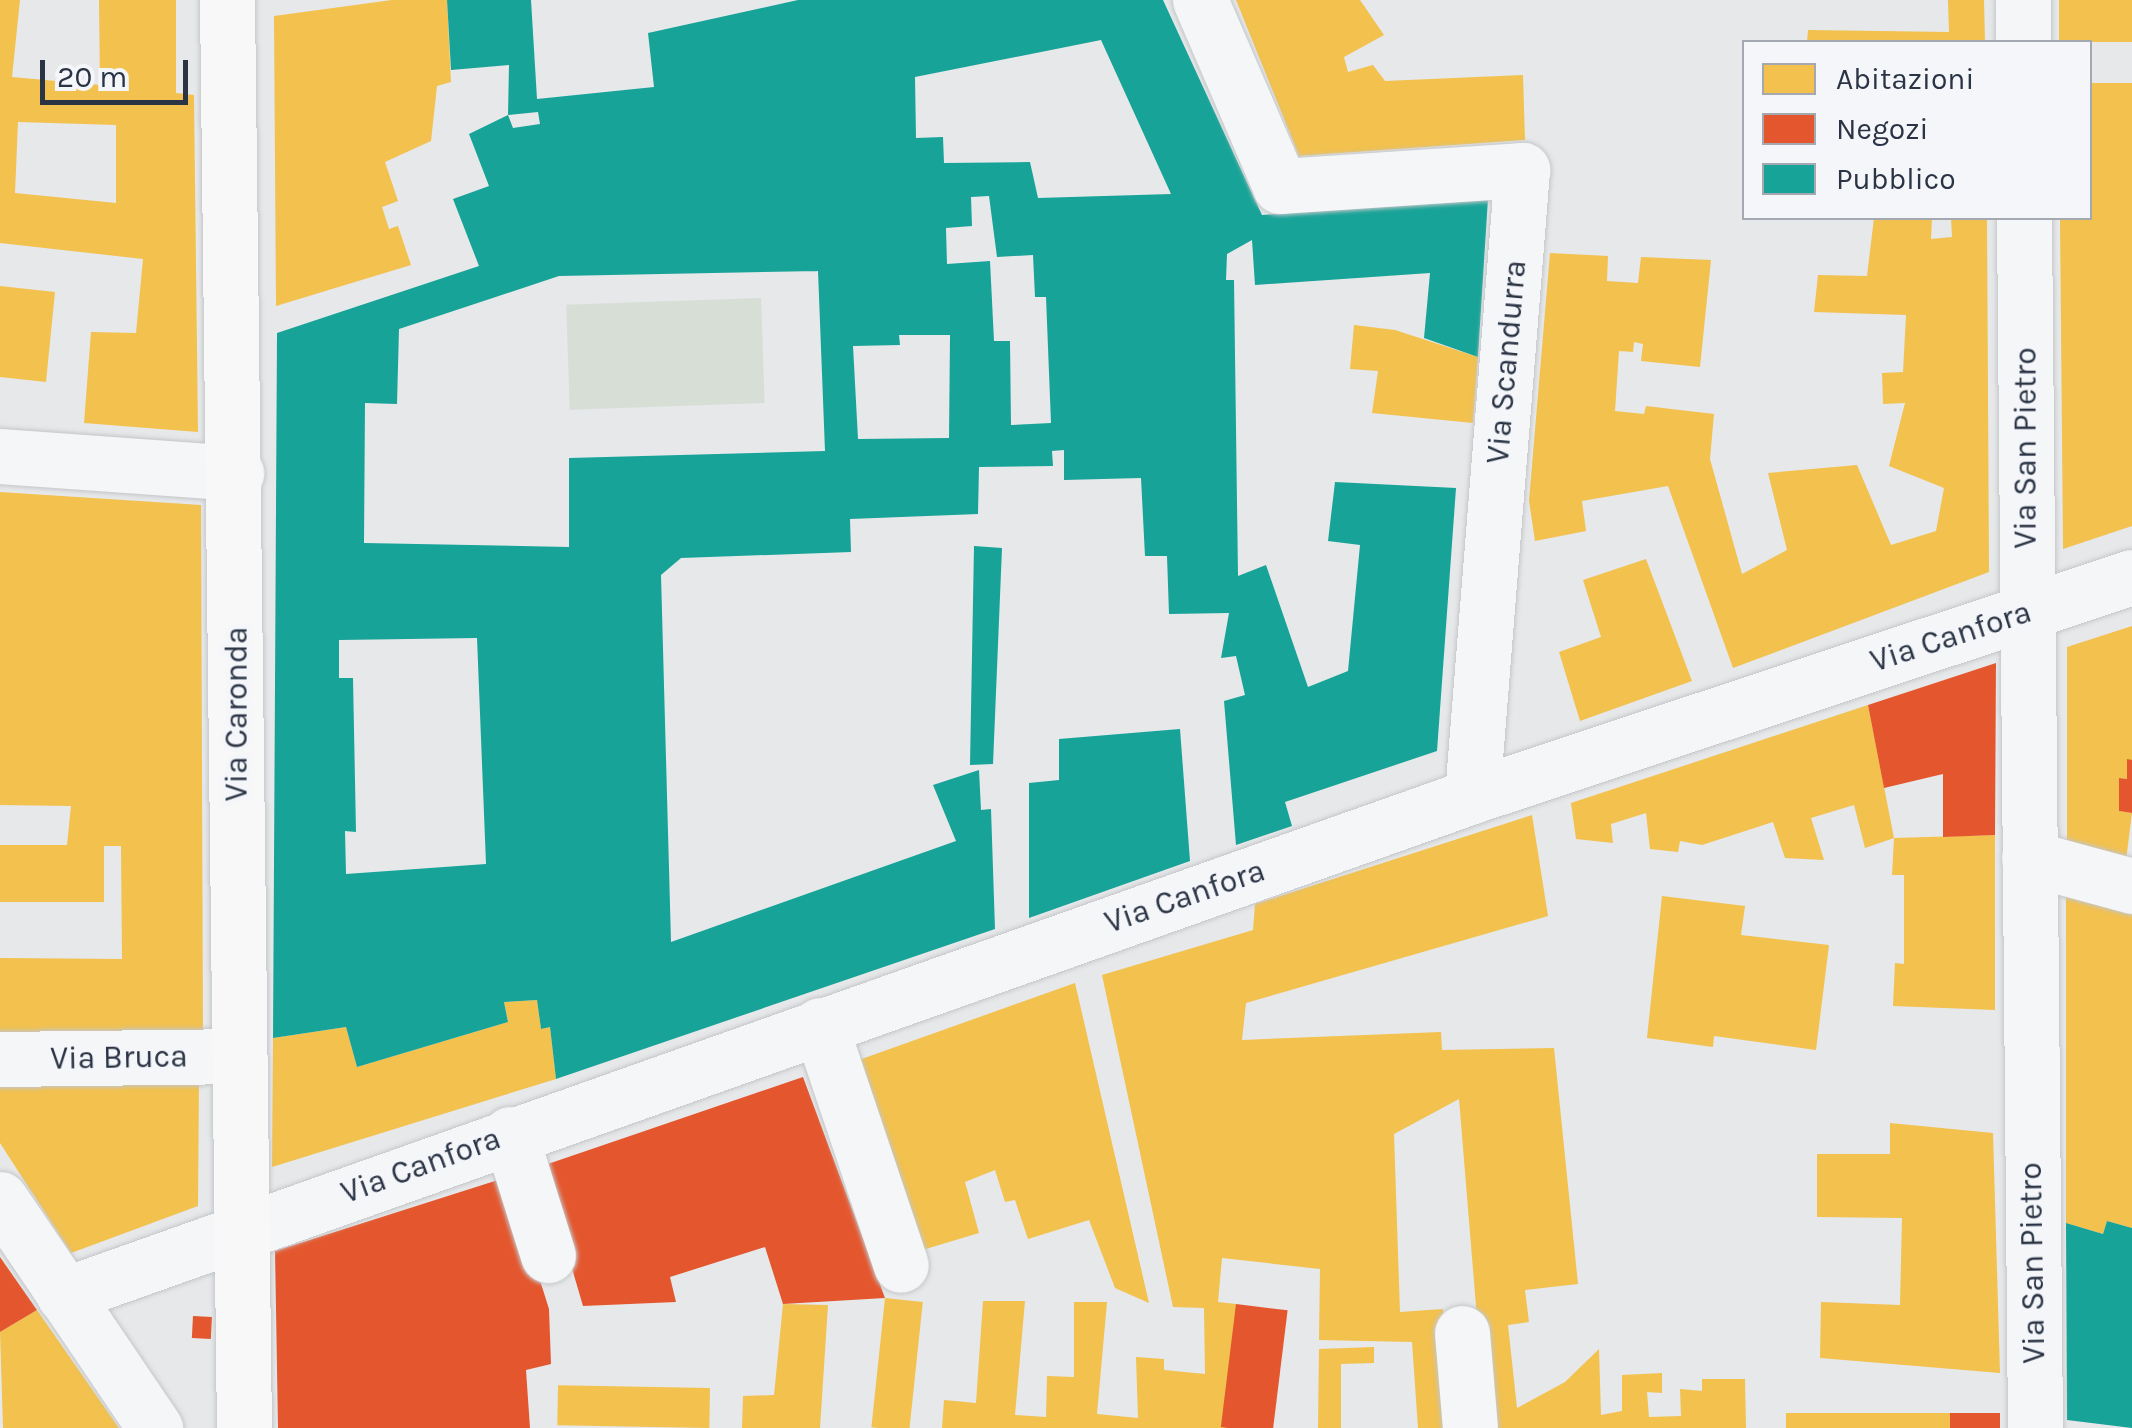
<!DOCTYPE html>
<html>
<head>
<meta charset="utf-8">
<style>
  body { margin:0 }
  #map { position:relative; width:2132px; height:1428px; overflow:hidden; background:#e6e8ea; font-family:Karla,sans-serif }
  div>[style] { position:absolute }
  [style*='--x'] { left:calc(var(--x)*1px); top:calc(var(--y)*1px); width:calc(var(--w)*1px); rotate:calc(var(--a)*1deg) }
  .green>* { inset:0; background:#d6ded6; transform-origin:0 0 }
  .homes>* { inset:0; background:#f2c14e; transform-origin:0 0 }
  .shops>* { inset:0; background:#e4572e; transform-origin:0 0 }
  .public>* { inset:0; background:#17a398 }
  .roads { filter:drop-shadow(0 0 2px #c4c6c8) drop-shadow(0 0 2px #c4c6c8) }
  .minor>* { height:55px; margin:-27.5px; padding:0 27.5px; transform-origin:27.5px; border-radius:27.5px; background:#f5f6f7 }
  .major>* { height:55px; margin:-27.5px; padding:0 27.5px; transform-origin:27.5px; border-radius:27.5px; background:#f8f8f8 }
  span { translate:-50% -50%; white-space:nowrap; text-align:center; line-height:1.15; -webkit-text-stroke:10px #f4f6f9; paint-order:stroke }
  .street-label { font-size:32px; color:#2b3445 }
  .legend { position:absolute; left:1742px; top:40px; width:350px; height:180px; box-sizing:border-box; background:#f4f6f9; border:2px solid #a4a8b1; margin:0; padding:12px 18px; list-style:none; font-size:30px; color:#2b3445 }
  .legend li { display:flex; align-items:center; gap:20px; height:50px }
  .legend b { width:50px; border:2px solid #a4a8b1 }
  .scale { position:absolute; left:40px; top:60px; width:148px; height:45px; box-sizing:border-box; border:5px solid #2b3445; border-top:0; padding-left:12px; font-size:30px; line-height:35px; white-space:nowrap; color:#2b3445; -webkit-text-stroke:8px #f4f6f9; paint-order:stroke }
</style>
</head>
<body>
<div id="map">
  <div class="green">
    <i style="left:761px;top:298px;width:105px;height:195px;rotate:88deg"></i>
  </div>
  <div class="homes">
    <i style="clip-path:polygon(evenodd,0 0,20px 0,12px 77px,100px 85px,99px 0,176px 0,176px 93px,194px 95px,198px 432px,84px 423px,91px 332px,136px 333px,143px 259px,0 243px,0 0,18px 122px,116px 125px,116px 203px,15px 193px,18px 122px)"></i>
    <i style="clip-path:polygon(392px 0,447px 0,451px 82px,437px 86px,431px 141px,385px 162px,398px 201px,382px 207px,389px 229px,398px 226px,411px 265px,276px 306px,274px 16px)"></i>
    <i style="clip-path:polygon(1236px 0,1360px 0,1384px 35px,1344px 57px,1348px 72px,1373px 65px,1385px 81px,1523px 75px,1525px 140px,1299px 156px)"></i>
    <i style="clip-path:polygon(1948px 0,1984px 0,1985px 42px,1807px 42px,1808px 30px,1949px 32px)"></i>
    <i style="left:2059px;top:0;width:73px;height:42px"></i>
    <i style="clip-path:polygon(2090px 83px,2132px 83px,2132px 526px,2063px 549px,2060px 218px,2090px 218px)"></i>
    <i style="clip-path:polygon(1874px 218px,1932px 218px,1931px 239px,1952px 237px,1951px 218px,1987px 218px,1989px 572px,1733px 668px,1668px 486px,1582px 501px,1586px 531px,1535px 541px,1529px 501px,1550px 253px,1608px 256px,1607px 281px,1638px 283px,1641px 257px,1711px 260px,1700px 367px,1641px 361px,1643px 344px,1634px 342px,1633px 352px,1619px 351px,1615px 411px,1644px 414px,1646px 406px,1714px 414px,1710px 459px,1742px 574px,1787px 550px,1768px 473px,1857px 465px,1891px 545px,1936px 531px,1944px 488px,1889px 466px,1905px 403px,1883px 404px,1882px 373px,1903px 372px,1906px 315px,1814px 312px,1818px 275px,1867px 276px)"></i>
    <i style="clip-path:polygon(0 286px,55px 292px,46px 382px,0 377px)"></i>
    <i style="clip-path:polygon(1354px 325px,1395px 330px,1478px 357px,1473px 423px,1372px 413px,1378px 371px,1350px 369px)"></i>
    <i style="clip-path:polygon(0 492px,201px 505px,203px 1034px,0 1034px,0 958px,122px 959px,121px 846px,104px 846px,104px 902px,0 902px,0 845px,67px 845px,71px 806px,0 805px)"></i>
    <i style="clip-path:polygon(1646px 559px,1692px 681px,1580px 721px,1559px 652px,1601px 637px,1583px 580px)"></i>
    <i style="clip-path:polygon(2132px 626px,2132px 760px,2127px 779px,2119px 778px,2119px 811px,2132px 813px,2125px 868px,2067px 854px,2067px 647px)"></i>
    <i style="clip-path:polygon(1868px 705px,1894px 838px,1865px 848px,1854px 805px,1811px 818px,1824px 860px,1785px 858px,1773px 822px,1702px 845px,1680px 841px,1678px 852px,1650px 849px,1646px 813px,1611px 824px,1613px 843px,1576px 839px,1571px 803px)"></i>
    <i style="clip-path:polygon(1532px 815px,1548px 916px,1246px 1003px,1242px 1040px,1441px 1032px,1442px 1050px,1554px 1048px,1578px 1284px,1525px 1290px,1529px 1322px,1508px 1325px,1517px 1408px,1565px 1382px,1599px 1349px,1601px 1415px,1622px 1411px,1622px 1375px,1662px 1373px,1662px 1393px,1647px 1392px,1649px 1417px,1681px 1416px,1680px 1389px,1702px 1391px,1702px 1379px,1745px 1379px,1746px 1428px,1486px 1428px,1459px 1099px,1394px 1134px,1400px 1312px,1443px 1309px,1455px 1428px,1418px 1428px,1412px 1342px,1319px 1340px,1320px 1269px,1222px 1258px,1218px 1302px,1236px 1304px,1239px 1428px,942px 1428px,944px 1400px,976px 1403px,983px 1301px,1025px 1301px,1015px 1415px,1046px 1417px,1047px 1376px,1074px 1377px,1074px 1302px,1107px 1302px,1097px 1414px,1138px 1418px,1136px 1357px,1164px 1359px,1164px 1370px,1205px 1374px,1204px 1308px,1173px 1307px,1102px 975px,1253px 930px,1255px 904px)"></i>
    <i style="clip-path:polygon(1995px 835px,1995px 1010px,1893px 1006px,1895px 963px,1904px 964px,1904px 875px,1892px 875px,1894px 838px)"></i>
    <i style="clip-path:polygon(2066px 881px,2132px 897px,2132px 1228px,2107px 1221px,2103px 1234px,2066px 1223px)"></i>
    <i style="clip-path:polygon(1662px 896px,1745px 906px,1741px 935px,1829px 945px,1816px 1050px,1714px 1036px,1713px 1047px,1647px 1038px)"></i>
    <i style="clip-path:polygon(1075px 983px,1149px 1303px,1115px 1288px,1089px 1220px,1028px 1239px,1015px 1200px,1005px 1202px,995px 1170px,965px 1182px,979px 1233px,919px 1251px,856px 1061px)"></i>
    <i style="clip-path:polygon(537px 1000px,541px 1029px,550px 1027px,556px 1079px,272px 1167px,273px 1038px,346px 1027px,357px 1067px,508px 1022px,504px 1002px)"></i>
    <i style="clip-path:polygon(0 1076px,199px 1078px,198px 1206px,71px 1253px,0 1143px)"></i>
    <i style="clip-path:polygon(1890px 1123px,1993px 1133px,2000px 1373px,1820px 1358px,1821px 1302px,1900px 1305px,1902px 1218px,1817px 1217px,1817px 1154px,1890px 1154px)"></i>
    <i style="left:885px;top:1298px;width:38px;height:130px;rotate:6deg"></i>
    <i style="clip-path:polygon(783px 1304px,828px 1305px,820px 1428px,742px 1428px,743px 1396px,774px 1395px)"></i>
    <i style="clip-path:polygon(37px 1310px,119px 1428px,3px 1428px,0 1332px)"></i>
    <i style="clip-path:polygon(1374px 1347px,1374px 1363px,1341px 1364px,1341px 1428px,1318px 1428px,1319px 1349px)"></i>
    <i style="left:710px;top:1388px;width:40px;height:152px;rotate:91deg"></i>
    <i style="left:1950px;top:1413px;width:15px;height:164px;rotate:90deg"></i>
  </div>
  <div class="shops">
    <i style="clip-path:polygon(1996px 663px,1995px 835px,1943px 837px,1943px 774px,1884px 788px,1868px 705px)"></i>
    <i style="clip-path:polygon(2127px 759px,2132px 760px,2132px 813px,2119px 811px,2119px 778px,2127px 779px)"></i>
    <i style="clip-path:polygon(803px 1077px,885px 1298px,783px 1304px,765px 1247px,670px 1277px,676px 1302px,583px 1306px,542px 1166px)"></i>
    <i style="clip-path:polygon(498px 1180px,530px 1276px,538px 1274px,549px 1309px,551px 1364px,526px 1370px,530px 1428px,278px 1428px,275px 1251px)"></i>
    <i style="clip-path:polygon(0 1257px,37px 1310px,0 1332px)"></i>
    <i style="left:1236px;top:1304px;width:52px;height:124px;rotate:7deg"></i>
    <i style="left:193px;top:1316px;width:19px;height:22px;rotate:3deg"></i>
    <i style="left:1950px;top:1413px;width:50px;height:15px"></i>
  </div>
  <div class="public">
    <i style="clip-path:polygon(evenodd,447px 0,531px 0,537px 99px,654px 87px,648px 33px,798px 0,1163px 0,1262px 215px,1488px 199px,1478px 357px,1424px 338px,1430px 273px,1255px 285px,1252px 240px,1227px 254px,1226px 280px,1234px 280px,1238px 576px,1266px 565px,1308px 687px,1348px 671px,1360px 545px,1328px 541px,1335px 482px,1456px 488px,1437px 751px,1285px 802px,1292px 826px,1236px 845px,1224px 701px,1245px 695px,1236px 656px,1221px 658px,1229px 613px,1169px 614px,1167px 556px,1145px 556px,1141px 478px,1064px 480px,1064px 450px,1052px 451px,1053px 466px,979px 467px,978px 514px,850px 519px,851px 552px,681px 558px,661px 575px,671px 942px,956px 841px,933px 785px,979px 770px,981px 810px,991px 809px,995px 929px,556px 1079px,550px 1027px,541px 1029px,537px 1000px,504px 1002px,508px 1022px,357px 1067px,346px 1027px,273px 1038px,277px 333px,479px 266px,453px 199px,489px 186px,469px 134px,508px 115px,513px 128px,540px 124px,538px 112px,508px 115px,509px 65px,451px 70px,447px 0,1101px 40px,1171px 194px,1038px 198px,1030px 162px,944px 163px,943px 137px,916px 138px,915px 77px,1101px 40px,447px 0,989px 196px,997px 257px,1033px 255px,1035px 297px,1046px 297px,1051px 423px,1011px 425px,1010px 341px,994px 341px,990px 261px,947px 264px,946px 228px,972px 226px,971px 197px,989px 196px,447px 0,818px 271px,825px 451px,569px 458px,569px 547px,364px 543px,365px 403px,397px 404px,399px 329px,559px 276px,818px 271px,447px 0,899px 335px,950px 335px,949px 438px,858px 439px,853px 346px,900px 345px,899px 335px,447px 0,477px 638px,486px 864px,346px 874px,345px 831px,356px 832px,353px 678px,339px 678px,339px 640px,477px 638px)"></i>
    <i style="clip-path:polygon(974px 546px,1002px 548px,993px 764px,970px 765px)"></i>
    <i style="clip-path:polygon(1180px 729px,1190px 861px,1029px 918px,1029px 783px,1059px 780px,1059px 739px)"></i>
    <i style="clip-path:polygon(2107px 1221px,2132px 1228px,2132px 1428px,2067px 1420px,2066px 1223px,2103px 1234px)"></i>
  </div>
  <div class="roads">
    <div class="minor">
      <i style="--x:1200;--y:0;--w:202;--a:66.7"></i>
      <i style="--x:1280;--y:186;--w:243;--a:-3.8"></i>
      <i style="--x:1522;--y:170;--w:628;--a:94.57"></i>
      <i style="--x:2023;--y:0;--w:42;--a:90"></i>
      <i style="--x:2024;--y:218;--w:1210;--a:89.48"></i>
      <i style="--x:0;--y:456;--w:237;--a:4.1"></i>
      <i style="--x:2029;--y:858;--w:107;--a:15.2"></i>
      <i style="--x:820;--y:1025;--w:253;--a:71.4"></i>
      <i style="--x:0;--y:1059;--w:239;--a:-0.7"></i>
      <i style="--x:510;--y:1134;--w:127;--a:72.6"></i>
      <i style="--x:0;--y:1199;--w:277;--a:55.9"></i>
      <i style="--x:64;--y:1295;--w:1494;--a:-19.51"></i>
      <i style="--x:1472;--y:796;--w:695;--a:-18.36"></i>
      <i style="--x:1462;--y:1333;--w:95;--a:85.2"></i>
    </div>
    <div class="major">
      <i style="--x:227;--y:0;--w:1428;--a:89.32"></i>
    </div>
  </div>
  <div class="street-label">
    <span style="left:1507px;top:362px;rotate:-85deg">Via Scandurra</span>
    <span style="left:2026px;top:448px;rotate:-90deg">Via San Pietro</span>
    <span style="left:1951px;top:637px;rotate:-18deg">Via Canfora</span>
    <span style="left:237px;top:714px;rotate:-90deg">Via Caronda</span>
    <span style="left:1185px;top:897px;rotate:-19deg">Via Canfora</span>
    <span style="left:119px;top:1058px;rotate:-1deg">Via Bruca</span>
    <span style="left:421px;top:1166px;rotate:-20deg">Via Canfora</span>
    <span style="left:2033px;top:1263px;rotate:-91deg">Via San Pietro</span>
  </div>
  <ul class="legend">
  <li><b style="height:28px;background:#f2c14e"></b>Abitazioni</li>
  <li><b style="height:28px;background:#e4572e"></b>Negozi</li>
  <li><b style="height:28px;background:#17a398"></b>Pubblico</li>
  </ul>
  <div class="scale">20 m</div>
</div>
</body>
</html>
